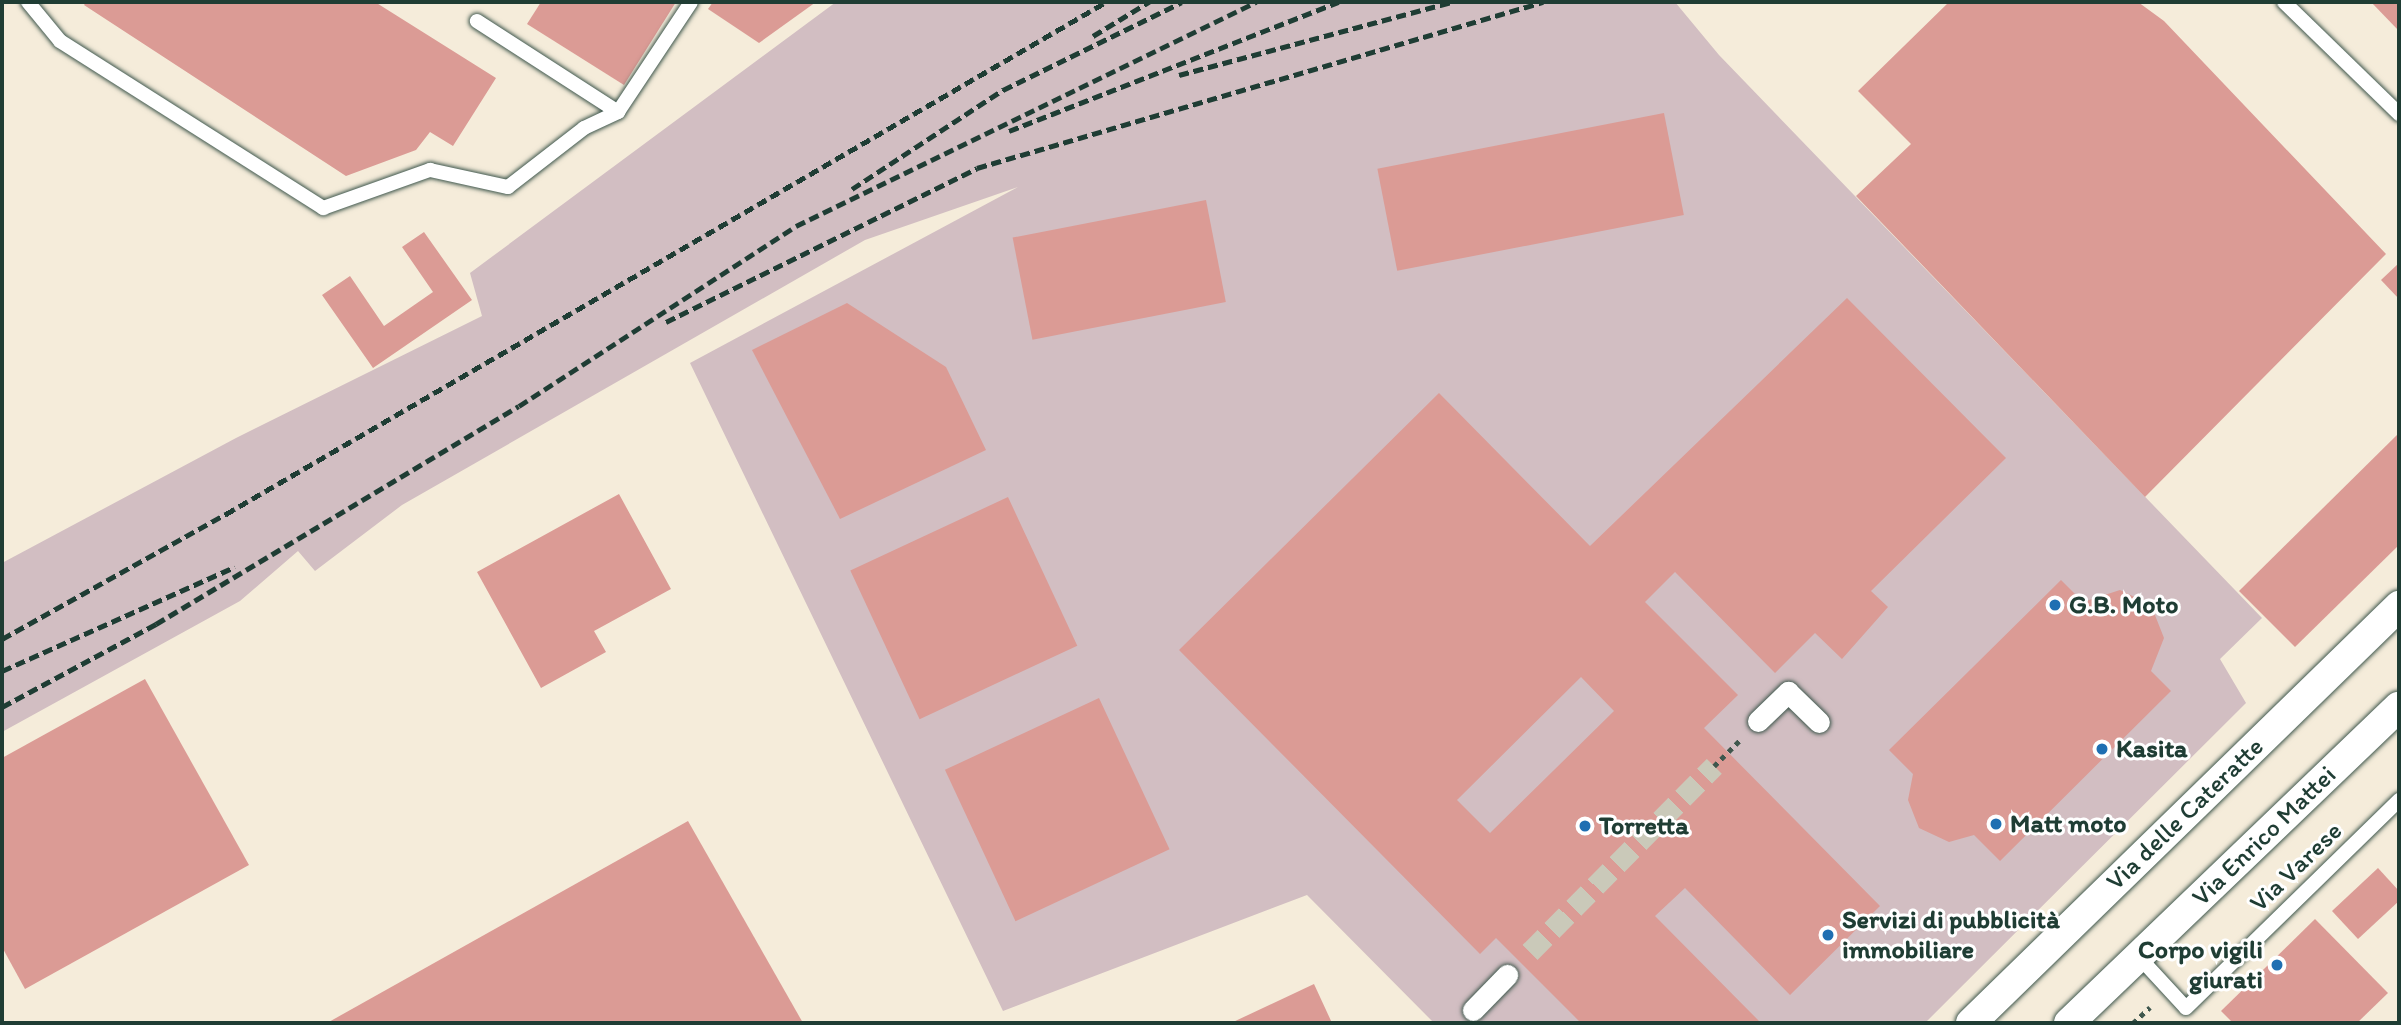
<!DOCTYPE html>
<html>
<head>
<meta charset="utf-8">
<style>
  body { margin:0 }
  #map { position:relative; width:2401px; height:1025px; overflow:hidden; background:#f5ecda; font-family:Itim,sans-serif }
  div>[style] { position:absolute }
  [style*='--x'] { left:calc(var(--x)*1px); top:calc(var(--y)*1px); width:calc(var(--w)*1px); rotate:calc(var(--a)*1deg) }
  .industrial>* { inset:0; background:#d2bec2 }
  .building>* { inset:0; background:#db9b95; transform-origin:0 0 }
  .pedestrian-tunnel>* { height:21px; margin-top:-10.5px; transform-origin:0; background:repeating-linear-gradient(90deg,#cac9b9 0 21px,transparent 0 31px) }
  .path>* { height:4.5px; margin-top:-2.25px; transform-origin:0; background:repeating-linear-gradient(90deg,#3f574d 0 5px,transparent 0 10px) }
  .roads { filter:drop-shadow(0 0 2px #3f574d) drop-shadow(0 0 2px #3f574d) }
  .service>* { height:14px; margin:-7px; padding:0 7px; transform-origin:7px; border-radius:7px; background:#fff }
  .pedestrian>* { height:21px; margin:-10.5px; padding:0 10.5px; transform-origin:10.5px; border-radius:10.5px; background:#fff }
  .minor>* { height:30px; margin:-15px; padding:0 15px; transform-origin:15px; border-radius:15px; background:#fff }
  .rail>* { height:5px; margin-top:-2.5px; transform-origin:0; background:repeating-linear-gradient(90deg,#1f3d34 0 10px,transparent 0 15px) }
  .dots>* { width:19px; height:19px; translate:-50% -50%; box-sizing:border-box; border:4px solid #fff; border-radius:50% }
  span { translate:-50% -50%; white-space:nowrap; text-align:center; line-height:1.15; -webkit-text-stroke:6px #fff; paint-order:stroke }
  .poi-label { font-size:26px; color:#1f3d34; font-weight:700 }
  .left { translate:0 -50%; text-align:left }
  .right { translate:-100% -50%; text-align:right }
  .street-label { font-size:26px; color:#1f3d34 }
  .frame { position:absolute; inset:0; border:4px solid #1f3d34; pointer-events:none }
</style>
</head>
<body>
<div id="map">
  <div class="industrial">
    <i style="clip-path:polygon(836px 2px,1675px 2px,1719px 55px,2262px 618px,2220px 659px,2246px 703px,1925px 1023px,1434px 1023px,1307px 895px,1003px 1011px,690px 363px,1018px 187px,865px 240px,402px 505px,315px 571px,298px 551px,240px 601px,2px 732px,2px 563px,236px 438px,482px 316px,470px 273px)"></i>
  </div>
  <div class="building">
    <i style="clip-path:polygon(86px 2px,375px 2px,496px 78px,453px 146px,430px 132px,416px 150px,346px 176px,84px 5px)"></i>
    <i style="clip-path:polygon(541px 2px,676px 2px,624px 85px,527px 24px)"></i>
    <i style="clip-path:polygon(713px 2px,816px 2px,759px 43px,708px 9px)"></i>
    <i style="clip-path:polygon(1949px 2px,2138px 2px,2164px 21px,2386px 254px,2145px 497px,1856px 196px,1911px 144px,1858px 91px)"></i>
    <i style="clip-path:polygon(2371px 2px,2399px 2px,2399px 31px)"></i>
    <i style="left:1664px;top:113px;width:104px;height:292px;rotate:79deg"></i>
    <i style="left:1206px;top:200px;width:104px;height:197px;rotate:79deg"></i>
    <i style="clip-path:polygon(424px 232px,472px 300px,373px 368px,322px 295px,350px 276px,384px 326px,433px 292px,402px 247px)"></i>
    <i style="clip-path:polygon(2399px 263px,2399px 299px,2381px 280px)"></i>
    <i style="clip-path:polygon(evenodd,1847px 298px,2006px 458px,1871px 591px,1888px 607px,1842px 659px,1815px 633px,1775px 673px,1675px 572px,1645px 602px,1738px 695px,1704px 728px,1880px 906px,1790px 995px,1685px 888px,1655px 916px,1759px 1021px,1581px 1023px,1496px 938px,1480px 954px,1179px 650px,1439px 393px,1590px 546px,1847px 298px,1581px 677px,1614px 711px,1490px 833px,1457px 800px,1581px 677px)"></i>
    <i style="clip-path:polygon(847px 303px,946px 367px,986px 450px,840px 519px,752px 350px)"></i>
    <i style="clip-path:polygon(2399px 433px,2399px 545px,2295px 647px,2239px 591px)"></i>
    <i style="clip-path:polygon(619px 494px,671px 589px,594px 631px,606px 652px,541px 688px,477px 572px)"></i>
    <i style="left:1008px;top:497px;width:164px;height:174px;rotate:65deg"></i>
    <i style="clip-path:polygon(2061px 580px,2083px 602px,2120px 590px,2151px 605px,2164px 638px,2151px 671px,2171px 691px,2000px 861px,1974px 835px,1949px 842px,1919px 828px,1908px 800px,1913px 774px,1889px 750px)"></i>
    <i style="clip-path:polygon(145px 679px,249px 865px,25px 989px,2px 947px,2px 758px)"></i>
    <i style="left:1099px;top:698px;width:167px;height:170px;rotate:65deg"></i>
    <i style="clip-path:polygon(688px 821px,803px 1023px,327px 1023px)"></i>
    <i style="clip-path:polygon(2378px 868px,2399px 891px,2399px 901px,2358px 939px,2332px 911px)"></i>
    <i style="clip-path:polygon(2315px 919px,2388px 993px,2357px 1023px,2233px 1023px,2221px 1011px)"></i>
    <i style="clip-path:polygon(1314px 984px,1332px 1023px,1231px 1023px)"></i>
  </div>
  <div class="pedestrian-tunnel">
    <i style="--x:1530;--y:952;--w:262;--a:-45.3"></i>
  </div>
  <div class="path">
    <i style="--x:1714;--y:766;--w:37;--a:-45"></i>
    <i style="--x:2133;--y:1023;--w:23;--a:-43"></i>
  </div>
  <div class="roads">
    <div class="service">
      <i style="--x:28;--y:2;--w:50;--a:50.6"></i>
      <i style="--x:60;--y:41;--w:312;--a:32.4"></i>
      <i style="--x:323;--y:208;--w:114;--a:-19.6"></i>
      <i style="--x:430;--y:170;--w:80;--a:12.3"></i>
      <i style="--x:508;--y:187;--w:96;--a:-37.8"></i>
      <i style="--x:584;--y:128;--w:38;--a:-25"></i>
      <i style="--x:618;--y:112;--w:168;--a:-147.2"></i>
      <i style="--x:2284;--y:2;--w:161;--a:44.2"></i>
      <i style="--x:618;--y:112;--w:132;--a:-56.4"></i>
      <i style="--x:2139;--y:957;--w:69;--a:47.3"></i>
      <i style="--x:2186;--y:1008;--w:298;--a:-44.3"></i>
    </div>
    <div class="pedestrian">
      <i style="--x:1758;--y:721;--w:42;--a:-44"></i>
      <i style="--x:1788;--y:692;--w:43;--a:44.1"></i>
      <i style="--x:1473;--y:1010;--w:49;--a:-45.8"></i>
    </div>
    <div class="minor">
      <i style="--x:1971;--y:1023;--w:598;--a:-44.25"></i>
      <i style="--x:2069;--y:1023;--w:457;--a:-43.8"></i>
    </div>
  </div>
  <div class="rail">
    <i style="--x:1093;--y:36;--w:66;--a:-31.3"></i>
    <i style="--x:1179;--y:75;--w:283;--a:-15"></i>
    <i style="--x:1009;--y:131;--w:354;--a:-21.4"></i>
    <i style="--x:852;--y:189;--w:181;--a:-33.3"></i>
    <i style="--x:1003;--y:90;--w:199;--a:-26.2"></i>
    <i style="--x:666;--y:322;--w:347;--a:-26.3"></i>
    <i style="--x:977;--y:168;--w:590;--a:-16.35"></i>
    <i style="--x:2;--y:639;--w:257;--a:-29.2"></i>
    <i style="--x:226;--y:514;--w:1018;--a:-30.19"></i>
    <i style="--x:2;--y:671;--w:255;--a:-24.1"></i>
    <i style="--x:2;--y:707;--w:175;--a:-28.3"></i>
    <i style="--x:156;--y:624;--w:423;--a:-31"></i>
    <i style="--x:519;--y:406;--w:330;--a:-33"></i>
    <i style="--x:796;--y:226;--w:512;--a:-25.96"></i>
  </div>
  <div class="dots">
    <i style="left:2055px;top:605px;background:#1f6fb2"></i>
    <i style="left:2102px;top:749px;background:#1f6fb2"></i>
    <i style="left:1996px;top:824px;background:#1f6fb2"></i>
    <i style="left:1585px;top:826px;background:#1f6fb2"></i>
    <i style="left:1828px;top:935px;background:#1f6fb2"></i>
    <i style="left:2277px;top:965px;background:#1f6fb2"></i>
  </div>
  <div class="poi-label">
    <span class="left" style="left:2069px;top:605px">G.B. Moto</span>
    <span class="left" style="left:2116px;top:749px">Kasita</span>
    <span class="left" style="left:2010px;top:824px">Matt moto</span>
    <span class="left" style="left:1599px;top:826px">Torretta</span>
    <span class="left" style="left:1842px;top:935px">Servizi di pubblicità<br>immobiliare</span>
    <span class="right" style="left:2263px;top:965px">Corpo vigili<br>giurati</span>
  </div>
  <div class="street-label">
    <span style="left:2185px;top:814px;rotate:-44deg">Via delle Cateratte</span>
    <span style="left:2264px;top:836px;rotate:-44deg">Via Enrico Mattei</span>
    <span style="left:2296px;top:867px;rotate:-44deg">Via Varese</span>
  </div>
  <div class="frame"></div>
</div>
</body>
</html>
